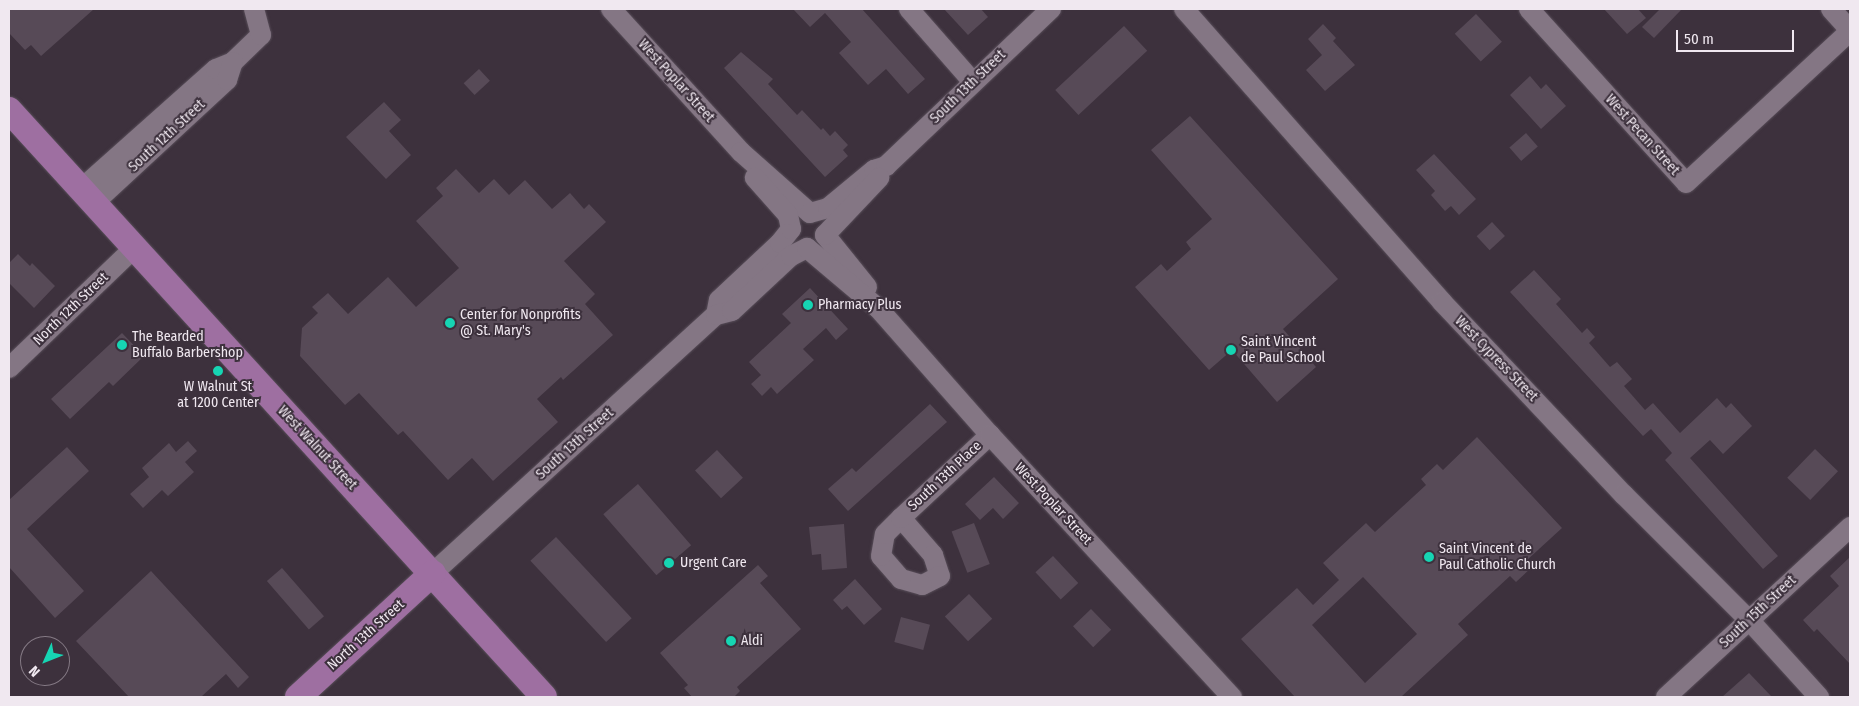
<!DOCTYPE html>
<html>
<head>
<meta charset="utf-8">
<style>
  body { margin:0 }
  #map { position:relative; width:1859px; height:706px; overflow:hidden; background:#3d313d; font-family:"Fira Sans Condensed",sans-serif }
  div>[style] { position:absolute }
  [style*='--x'] { left:calc(var(--x)*1px); top:calc(var(--y)*1px); width:calc(var(--w)*1px); rotate:calc(var(--a)*1deg) }
  .building>* { inset:0; background:#574a57; transform-origin:0 0 }
  .roads { filter:drop-shadow(0 0 1px #584e59) drop-shadow(0 0 1px #584e59) }
  .minor>* { height:20px; margin:-10px; padding:0 10px; transform-origin:10px; border-radius:10px; background:#847684 }
  .major>* { height:26px; margin:-13px; padding:0 13px; transform-origin:13px; border-radius:13px; background:#9e6fa1 }
  .dots>* { width:14px; height:14px; translate:-50% -50%; box-sizing:border-box; border:2px solid #3d313d; border-radius:50% }
  span { translate:-50% -50%; white-space:nowrap; text-align:center; line-height:1.15; -webkit-text-stroke:4px #3d313d; paint-order:stroke }
  .street-label { font-size:14px; color:#f0e8f0 }
  .poi-label { font-size:14px; color:#f0e8f0 }
  .left { translate:0 -50%; text-align:left }
  .frame { position:absolute; inset:0; border:10px solid #f0e8f0; pointer-events:none }
  .north { position:absolute; left:20px; top:636px; width:50px; height:50px; box-sizing:border-box; background:#3d313d; border:1px solid #857a85; border-radius:50%; rotate:226deg; font-size:14px; font-weight:700; line-height:20px; text-align:center; color:#f0e8f0 }
  .north::after { content:''; display:block; margin:auto; width:18px; height:22px; background:#16d5b3; clip-path:polygon(50% 0,100% 100%,50% 72%,0 100%) }
  .scale { position:absolute; left:1676px; top:30px; width:118px; height:22px; box-sizing:border-box; border:2px solid #f0e8f0; border-top:0; padding-left:6px; font-size:15px; line-height:18px; white-space:nowrap; color:#f0e8f0; -webkit-text-stroke:4px #3d313d; paint-order:stroke }
</style>
</head>
<body>
<div id="map">
  <div class="building">
    <i style="clip-path:polygon(9px 9px,94px 9px,41px 56px,31px 45px,25px 50px,9px 33px)"></i>
    <i style="clip-path:polygon(793px 9px,862px 9px,925px 79px,908px 94px,886px 69px,868px 85px,839px 53px,851px 42px,825px 13px,810px 27px)"></i>
    <i style="clip-path:polygon(944px 9px,981px 9px,988px 17px,968px 35px)"></i>
    <i style="clip-path:polygon(1604px 9px,1638px 9px,1646px 18px,1627px 34px)"></i>
    <i style="clip-path:polygon(1660px 9px,1682px 9px,1654px 38px,1642px 27px)"></i>
    <i style="left:1476px;top:14px;width:38px;height:29px;rotate:47deg"></i>
    <i style="clip-path:polygon(1323px 24px,1336px 38px,1333px 41px,1355px 65px,1325px 91px,1306px 70px,1322px 55px,1308px 39px)"></i>
    <i style="left:1124px;top:26px;width:34px;height:94px;rotate:47deg"></i>
    <i style="clip-path:polygon(741px 52px,773px 79px,768px 84px,797px 115px,802px 110px,821px 130px,823px 128px,830px 136px,835px 131px,848px 145px,843px 150px,848px 156px,825px 177px,724px 68px)"></i>
    <i style="left:479px;top:69px;width:16px;height:21px;rotate:47deg"></i>
    <i style="clip-path:polygon(1530px 76px,1541px 89px,1546px 84px,1566px 106px,1541px 129px,1510px 95px)"></i>
    <i style="clip-path:polygon(384px 102px,401px 120px,389px 131px,411px 155px,386px 179px,346px 137px)"></i>
    <i style="clip-path:polygon(1190px 116px,1338px 279px,1283px 329px,1316px 367px,1277px 402px,1232px 350px,1209px 370px,1135px 287px,1161px 264px,1167px 271px,1191px 249px,1186px 242px,1212px 219px,1151px 150px)"></i>
    <i style="left:1526px;top:133px;width:18px;height:22px;rotate:49deg"></i>
    <i style="clip-path:polygon(1434px 154px,1476px 199px,1459px 215px,1451px 206px,1445px 211px,1431px 195px,1435px 191px,1416px 170px)"></i>
    <i style="clip-path:polygon(456px 169px,479px 193px,494px 179px,509px 195px,525px 180px,552px 209px,570px 193px,584px 209px,589px 204px,606px 222px,564px 261px,595px 294px,585px 304px,613px 335px,563px 380px,561px 377px,537px 399px,558px 422px,493px 481px,472px 458px,448px 480px,403px 431px,398px 435px,359px 393px,345px 405px,300px 356px,302px 328px,318px 313px,312px 307px,328px 293px,348px 314px,388px 277px,416px 307px,459px 268px,416px 221px,443px 196px,436px 188px)"></i>
    <i style="left:1492px;top:222px;width:19px;height:21px;rotate:47deg"></i>
    <i style="clip-path:polygon(18px 254px,30px 266px,32px 263px,55px 286px,34px 308px,9px 283px,9px 263px)"></i>
    <i style="clip-path:polygon(1534px 270px,1561px 299px,1556px 304px,1582px 333px,1587px 328px,1595px 337px,1589px 343px,1610px 367px,1617px 362px,1632px 379px,1624px 386px,1645px 410px,1653px 403px,1680px 433px,1717px 398px,1726px 408px,1731px 403px,1752px 426px,1723px 454px,1710px 440px,1690px 458px,1778px 556px,1763px 569px,1665px 460px,1672px 453px,1651px 429px,1643px 436px,1510px 292px)"></i>
    <i style="clip-path:polygon(810px 288px,848px 329px,836px 340px,826px 328px,803px 349px,814px 360px,777px 394px,771px 387px,762px 396px,751px 384px,761px 375px,749px 362px,791px 323px,782px 314px)"></i>
    <i style="clip-path:polygon(122px 333px,144px 356px,113px 386px,109px 382px,70px 419px,51px 399px)"></i>
    <i style="clip-path:polygon(930px 404px,947px 422px,848px 511px,828px 489px,852px 468px,856px 472px)"></i>
    <i style="clip-path:polygon(evenodd,1477px 437px,1562px 528px,1526px 561px,1532px 567px,1516px 582px,1510px 576px,1458px 624px,1468px 635px,1401px 697px,1295px 697px,1241px 639px,1297px 588px,1313px 605px,1339px 580px,1323px 563px,1366px 523px,1375px 532px,1426px 485px,1421px 479px,1437px 464px,1443px 470px,1477px 437px,1363px 577px,1417px 634px,1365px 683px,1312px 625px,1363px 577px)"></i>
    <i style="clip-path:polygon(188px 441px,197px 451px,185px 462px,194px 472px,168px 496px,162px 490px,143px 508px,130px 494px,149px 477px,142px 468px,169px 443px,176px 452px)"></i>
    <i style="clip-path:polygon(67px 447px,89px 471px,27px 529px,84px 591px,55px 618px,9px 567px,9px 500px)"></i>
    <i style="left:1815px;top:449px;width:32px;height:40px;rotate:44deg"></i>
    <i style="left:717px;top:450px;width:38px;height:30px;rotate:47deg"></i>
    <i style="clip-path:polygon(994px 477px,1019px 503px,1003px 519px,993px 508px,980px 520px,965px 504px)"></i>
    <i style="left:638px;top:484px;width:81px;height:46px;rotate:49deg"></i>
    <i style="left:974px;top:523px;width:44px;height:24px;rotate:69deg"></i>
    <i style="clip-path:polygon(844px 524px,847px 568px,822px 570px,821px 554px,812px 555px,809px 527px)"></i>
    <i style="left:556px;top:537px;width:111px;height:35px;rotate:47deg"></i>
    <i style="left:1053px;top:556px;width:37px;height:24px;rotate:47deg"></i>
    <i style="clip-path:polygon(1850px 557px,1850px 664px,1817px 629px,1814px 632px,1803px 620px,1839px 586px,1830px 576px)"></i>
    <i style="clip-path:polygon(758px 565px,768px 576px,760px 583px,801px 629px,737px 687px,740px 691px,734px 697px,692px 697px,684px 688px,688px 685px,660px 653px)"></i>
    <i style="left:282px;top:568px;width:64px;height:20px;rotate:49deg"></i>
    <i style="clip-path:polygon(151px 571px,249px 677px,238px 688px,226px 674px,201px 697px,129px 697px,76px 641px)"></i>
    <i style="clip-path:polygon(855px 579px,882px 609px,864px 625px,847px 606px,842px 610px,833px 600px)"></i>
    <i style="left:969px;top:594px;width:34px;height:33px;rotate:47deg"></i>
    <i style="left:1091px;top:609px;width:29px;height:25px;rotate:46deg"></i>
    <i style="left:901px;top:617px;width:30px;height:26px;rotate:15deg"></i>
    <i style="clip-path:polygon(1749px 673px,1772px 697px,1722px 697px)"></i>
  </div>
  <div class="roads">
    <div class="minor">
      <i style="--x:611;--y:9;--w:193;--a:47.7"></i>
      <i style="--x:741;--y:152;--w:92;--a:41.5"></i>
      <i style="--x:810;--y:213;--w:19;--a:-16"></i>
      <i style="--x:828;--y:208;--w:60;--a:-39.6"></i>
      <i style="--x:874;--y:170;--w:13;--a:-18"></i>
      <i style="--x:886;--y:166;--w:228;--a:-43.6"></i>
      <i style="--x:909;--y:9;--w:97;--a:48.8"></i>
      <i style="--x:1184;--y:9;--w:390;--a:48.6"></i>
      <i style="--x:1442;--y:302;--w:265;--a:46.7"></i>
      <i style="--x:1624;--y:495;--w:177;--a:45"></i>
      <i style="--x:1749;--y:620;--w:104;--a:47.7"></i>
      <i style="--x:1529;--y:9;--w:234;--a:47.9"></i>
      <i style="--x:1686;--y:183;--w:224;--a:-42.8"></i>
      <i style="--x:1831;--y:9;--w:28;--a:48"></i>
      <i style="--x:80;--y:190;--w:182;--a:-41.7"></i>
      <i style="--x:216;--y:69;--w:18;--a:-22"></i>
      <i style="--x:233;--y:62;--w:39;--a:-44"></i>
      <i style="--x:261;--y:35;--w:27;--a:-105"></i>
      <i style="--x:93;--y:204;--w:183;--a:-42.8"></i>
      <i style="--x:227;--y:80;--w:19;--a:-72"></i>
      <i style="--x:867;--y:287;--w:67;--a:-128.9"></i>
      <i style="--x:825;--y:235;--w:79;--a:-46.5"></i>
      <i style="--x:716;--y:315;--w:15;--a:-79"></i>
      <i style="--x:719;--y:300;--w:83;--a:-43.1"></i>
      <i style="--x:780;--y:243;--w:18;--a:-52"></i>
      <i style="--x:791;--y:229;--w:14;--a:-102"></i>
      <i style="--x:788;--y:215;--w:50;--a:-131.7"></i>
      <i style="--x:9;--y:368;--w:172;--a:-43.8"></i>
      <i style="--x:901;--y:518;--w:49;--a:49.1"></i>
      <i style="--x:933;--y:555;--w:22;--a:72"></i>
      <i style="--x:940;--y:576;--w:20;--a:153"></i>
      <i style="--x:922;--y:585;--w:22;--a:-164"></i>
      <i style="--x:901;--y:579;--w:30;--a:-131"></i>
      <i style="--x:881;--y:556;--w:22;--a:-80"></i>
      <i style="--x:885;--y:534;--w:23;--a:-45"></i>
      <i style="--x:901;--y:518;--w:122;--a:-43"></i>
      <i style="--x:433;--y:573;--w:383;--a:-42.4"></i>
      <i style="--x:716;--y:315;--w:16;--a:-14"></i>
      <i style="--x:732;--y:311;--w:81;--a:-43"></i>
      <i style="--x:791;--y:256;--w:18;--a:-27"></i>
      <i style="--x:807;--y:248;--w:93;--a:40.2"></i>
      <i style="--x:878;--y:308;--w:169;--a:48.6"></i>
      <i style="--x:990;--y:435;--w:357;--a:47.3"></i>
      <i style="--x:1666;--y:697;--w:251;--a:-42.7"></i>
    </div>
    <div class="major">
      <i style="--x:9;--y:110;--w:794;--a:47.65"></i>
      <i style="--x:298;--y:697;--w:183;--a:-42.6"></i>
    </div>
  </div>
  <div class="dots">
    <i style="left:808px;top:305px;background:#16d5b3"></i>
    <i style="left:450px;top:323px;background:#16d5b3"></i>
    <i style="left:122px;top:345px;background:#16d5b3"></i>
    <i style="left:1231px;top:350px;background:#16d5b3"></i>
    <i style="left:218px;top:371px;background:#16d5b3"></i>
    <i style="left:1429px;top:557px;background:#16d5b3"></i>
    <i style="left:669px;top:563px;background:#16d5b3"></i>
    <i style="left:731px;top:641px;background:#16d5b3"></i>
  </div>
  <div class="street-label">
    <span style="left:676px;top:81px;rotate:48deg">West Poplar Street</span>
    <span style="left:968px;top:87px;rotate:-44deg">South 13th Street</span>
    <span style="left:1642px;top:135px;rotate:48deg">West Pecan Street</span>
    <span style="left:167px;top:136px;rotate:-43deg">South 12th Street</span>
    <span style="left:71px;top:309px;rotate:-44deg">North 12th Street</span>
    <span style="left:1496px;top:359px;rotate:46deg">West Cypress Street</span>
    <span style="left:575px;top:444px;rotate:-42deg">South 13th Street</span>
    <span style="left:317px;top:448px;rotate:47deg">West Walnut Street</span>
    <span style="left:945px;top:476px;rotate:-43deg">South 13th Place</span>
    <span style="left:1053px;top:504px;rotate:47deg">West Poplar Street</span>
    <span style="left:1758px;top:612px;rotate:-43deg">South 15th Street</span>
    <span style="left:366px;top:635px;rotate:-42deg">North 13th Street</span>
  </div>
  <div class="poi-label">
    <span class="left" style="left:818px;top:305px">Pharmacy Plus</span>
    <span class="left" style="left:460px;top:323px">Center for Nonprofits<br>@ St. Mary's</span>
    <span class="left" style="left:132px;top:345px">The Bearded<br>Buffalo Barbershop</span>
    <span class="left" style="left:1241px;top:350px">Saint Vincent<br>de Paul School</span>
    <span style="left:218px;top:395px">W Walnut St<br>at 1200 Center</span>
    <span class="left" style="left:1439px;top:557px">Saint Vincent de<br>Paul Catholic Church</span>
    <span class="left" style="left:680px;top:563px">Urgent Care</span>
    <span class="left" style="left:741px;top:641px">Aldi</span>
  </div>
  <div class="frame"></div>
  <div class="north">N</div>
  <div class="scale">50 m</div>
</div>
</body>
</html>
